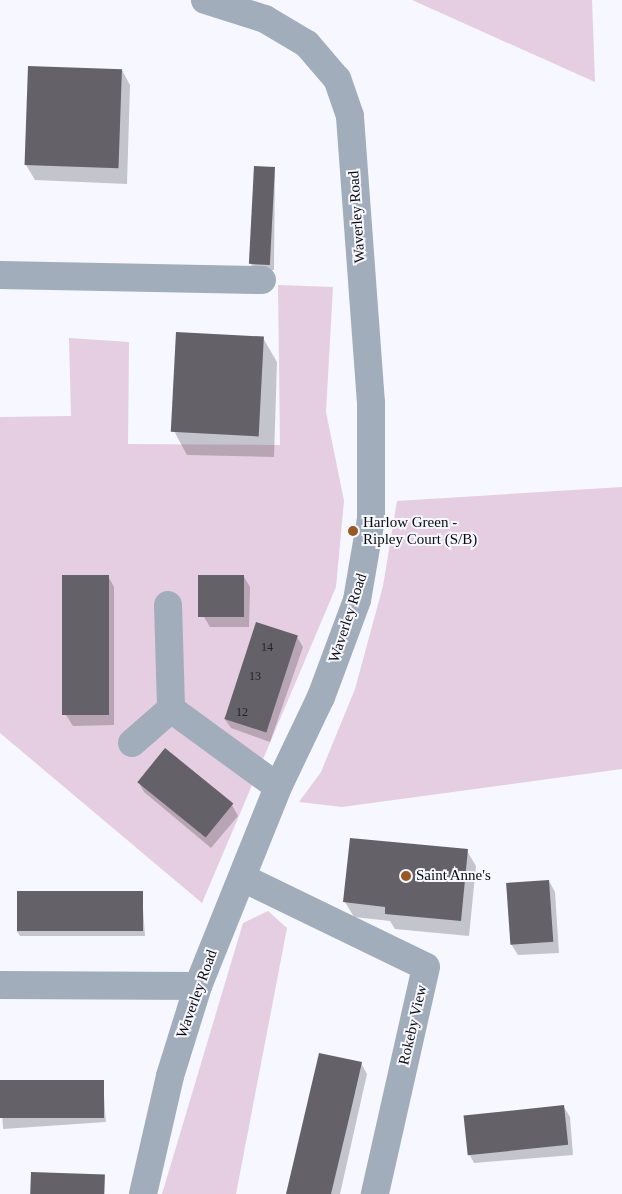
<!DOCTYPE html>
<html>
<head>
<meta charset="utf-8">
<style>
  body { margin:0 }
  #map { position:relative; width:622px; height:1194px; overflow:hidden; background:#f6f7ff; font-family:Georgia,serif }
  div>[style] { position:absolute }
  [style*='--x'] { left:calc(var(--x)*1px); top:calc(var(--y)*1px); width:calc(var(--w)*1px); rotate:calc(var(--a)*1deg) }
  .green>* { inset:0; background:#e5cee1 }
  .shadow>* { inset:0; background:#0003; transform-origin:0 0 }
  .building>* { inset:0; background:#646268; transform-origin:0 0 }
  .minor>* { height:28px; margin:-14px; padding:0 14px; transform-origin:14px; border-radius:14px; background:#a1adba }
  .dots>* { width:14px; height:14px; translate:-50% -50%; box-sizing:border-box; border:2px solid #f6f7ff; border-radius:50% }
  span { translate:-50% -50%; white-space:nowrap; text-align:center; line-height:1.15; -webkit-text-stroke:4px #f6f7ff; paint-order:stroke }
  .number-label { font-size:12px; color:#212124 }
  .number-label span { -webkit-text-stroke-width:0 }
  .street-label { font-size:15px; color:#0b0b0e }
  .poi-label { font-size:15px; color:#0b0b0e }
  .left { translate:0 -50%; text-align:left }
</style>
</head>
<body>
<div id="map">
  <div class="green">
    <i style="clip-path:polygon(412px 0,592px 0,595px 82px)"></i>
    <i style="clip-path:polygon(278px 285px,333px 287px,326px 412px,344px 501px,336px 587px,202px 903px,0 733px,0 417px,71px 416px,69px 338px,129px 342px,128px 444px,280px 445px)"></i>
    <i style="clip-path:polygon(622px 487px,622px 769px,342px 807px,299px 802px,321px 772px,355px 689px,383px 586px,397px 501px)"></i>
    <i style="clip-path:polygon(268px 911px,287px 928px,236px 1194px,162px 1194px,243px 923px)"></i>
  </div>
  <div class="shadow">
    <i style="clip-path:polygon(29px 67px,122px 70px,130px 85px,127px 184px,35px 180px,26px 165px)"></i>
    <i style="clip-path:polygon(275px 168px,274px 270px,254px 269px,251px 264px)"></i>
    <i style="clip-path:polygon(263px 338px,277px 362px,274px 457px,187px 455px,174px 431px)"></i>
    <i style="clip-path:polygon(64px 576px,108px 576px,114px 587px,114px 725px,73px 726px,66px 715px)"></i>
    <i style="clip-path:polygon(244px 577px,250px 587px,249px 627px,210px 627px,204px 617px)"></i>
    <i style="clip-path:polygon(297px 637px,303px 647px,270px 742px,231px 728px,224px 718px)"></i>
    <i style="clip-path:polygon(138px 781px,232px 805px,238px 816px,211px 848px,144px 792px)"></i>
    <i style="clip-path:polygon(467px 851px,476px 866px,469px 936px,395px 929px,390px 921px,354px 917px,345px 902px)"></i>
    <i style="clip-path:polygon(549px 881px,555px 892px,559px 953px,518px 955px,511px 944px,508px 884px)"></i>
    <i style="clip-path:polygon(142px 894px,145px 936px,20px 936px,17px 931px)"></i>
    <i style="clip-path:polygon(361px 1063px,367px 1074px,340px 1194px,288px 1194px)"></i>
    <i style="left:103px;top:1081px;width:41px;height:103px;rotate:86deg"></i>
    <i style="clip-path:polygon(564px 1107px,570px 1117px,573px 1155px,474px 1163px,468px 1152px)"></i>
  </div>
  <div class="building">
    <i style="left:28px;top:66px;width:94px;height:99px;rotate:2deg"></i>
    <i style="left:254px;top:166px;width:21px;height:98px;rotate:3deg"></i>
    <i style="left:176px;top:332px;width:88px;height:100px;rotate:3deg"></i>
    <i style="left:62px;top:575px;width:47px;height:140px"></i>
    <i style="left:198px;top:575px;width:46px;height:42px"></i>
    <i style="left:256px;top:622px;width:44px;height:102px;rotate:18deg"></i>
    <i style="left:165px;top:748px;width:88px;height:44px;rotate:39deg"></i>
    <i style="clip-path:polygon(350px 838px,468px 849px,461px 921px,385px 914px,385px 907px,343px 902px)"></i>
    <i style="left:549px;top:880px;width:62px;height:43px;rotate:86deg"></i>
    <i style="left:17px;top:891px;width:126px;height:40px"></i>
    <i style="clip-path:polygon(319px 1053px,362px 1062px,351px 1110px,331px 1194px,286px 1194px)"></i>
    <i style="left:0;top:1080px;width:104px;height:38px"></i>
    <i style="left:564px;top:1105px;width:40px;height:101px;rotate:84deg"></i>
    <i style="left:31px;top:1172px;width:74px;height:22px;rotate:2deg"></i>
  </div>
  <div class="minor">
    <i style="--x:0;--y:275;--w:262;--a:1.1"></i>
    <i style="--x:168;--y:605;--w:104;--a:88.3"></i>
    <i style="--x:171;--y:709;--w:132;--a:36.1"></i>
    <i style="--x:132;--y:743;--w:52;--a:-41.1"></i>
    <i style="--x:243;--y:878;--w:203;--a:25.9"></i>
    <i style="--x:426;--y:967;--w:233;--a:102.7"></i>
    <i style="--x:0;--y:985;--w:198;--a:0.3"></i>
    <i style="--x:143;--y:1194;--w:121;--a:-77.1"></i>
    <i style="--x:170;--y:1076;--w:94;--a:-72.7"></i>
    <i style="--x:198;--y:986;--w:214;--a:-68.1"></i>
    <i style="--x:278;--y:787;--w:100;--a:-64.5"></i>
    <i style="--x:321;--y:697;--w:103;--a:-69.6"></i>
    <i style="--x:357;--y:600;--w:82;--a:-80.2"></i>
    <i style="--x:371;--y:519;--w:116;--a:-90"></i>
    <i style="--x:371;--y:403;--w:288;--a:-94.2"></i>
    <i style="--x:350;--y:116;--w:39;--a:-109"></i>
    <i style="--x:337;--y:79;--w:46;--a:-130.6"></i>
    <i style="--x:307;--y:44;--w:49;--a:-149.2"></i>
    <i style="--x:265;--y:19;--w:63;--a:-162.4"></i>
  </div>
  <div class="dots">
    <i style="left:353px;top:531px;background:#995824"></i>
    <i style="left:406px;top:876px;background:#995824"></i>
  </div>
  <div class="number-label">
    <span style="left:267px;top:648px">14</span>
    <span style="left:255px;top:677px">13</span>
    <span style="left:242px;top:713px">12</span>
  </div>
  <div class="street-label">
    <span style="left:357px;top:217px;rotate:-94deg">Waverley Road</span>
    <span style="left:348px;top:618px;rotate:-72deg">Waverley Road</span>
    <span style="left:197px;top:994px;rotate:-70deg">Waverley Road</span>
    <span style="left:413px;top:1025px;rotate:-77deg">Rokeby View</span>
  </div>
  <div class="poi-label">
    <span class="left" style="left:363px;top:531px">Harlow Green -<br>Ripley Court (S/B)</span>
    <span class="left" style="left:416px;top:876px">Saint Anne's</span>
  </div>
</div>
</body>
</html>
